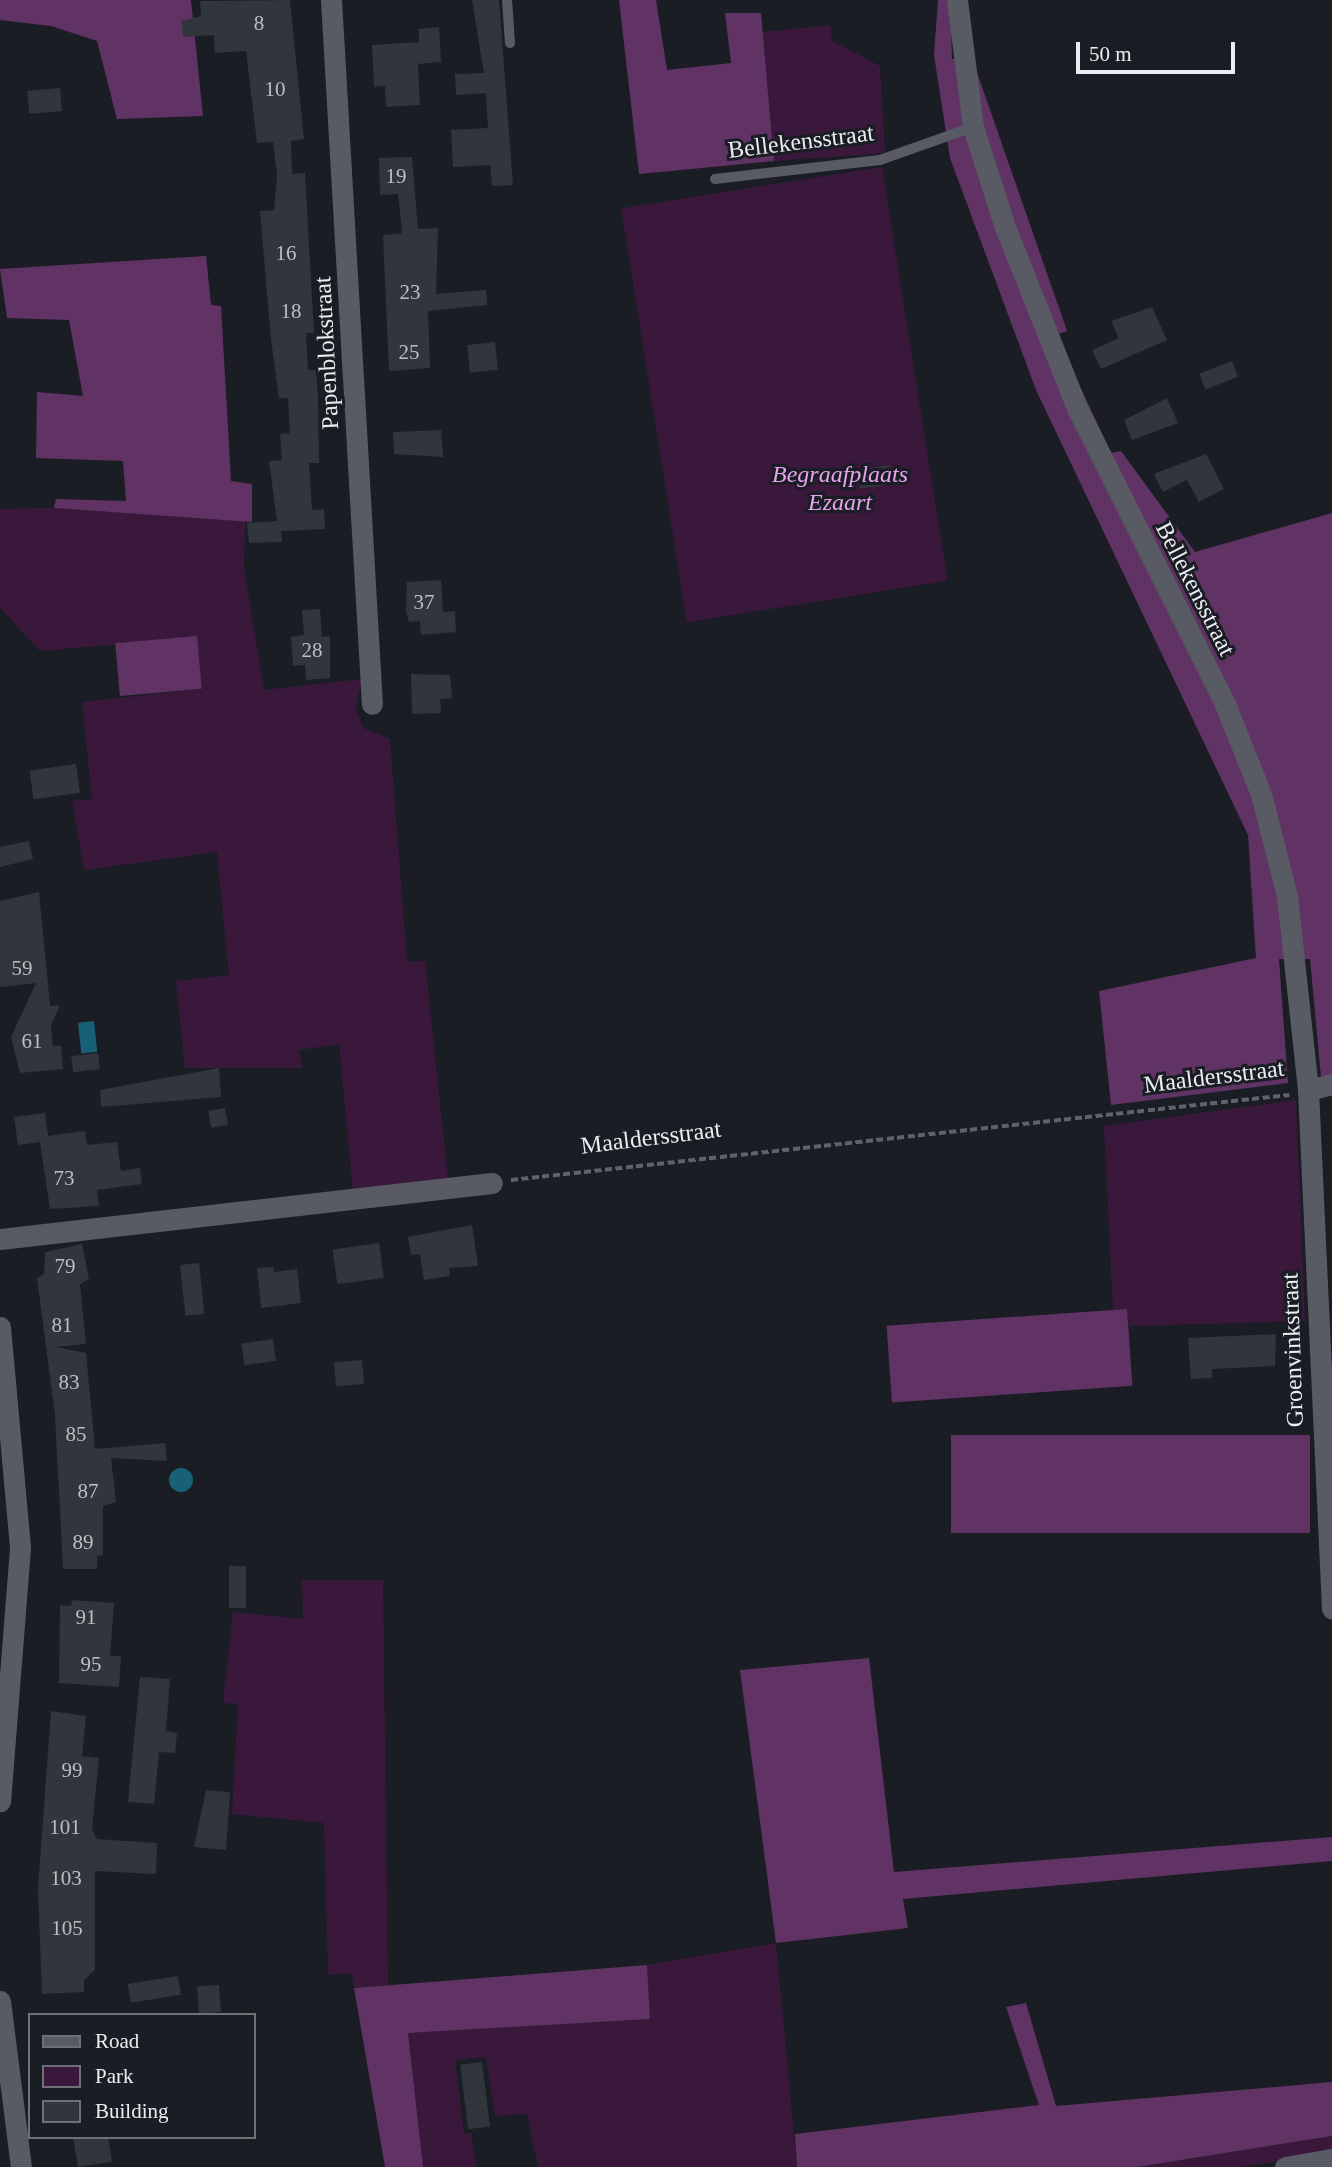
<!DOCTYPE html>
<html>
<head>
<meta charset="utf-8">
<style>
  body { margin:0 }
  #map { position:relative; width:1332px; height:2167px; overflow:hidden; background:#1b1d24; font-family:Georgia,serif }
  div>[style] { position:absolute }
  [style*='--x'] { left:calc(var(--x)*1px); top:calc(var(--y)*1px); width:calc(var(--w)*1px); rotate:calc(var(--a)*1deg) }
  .green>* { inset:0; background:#3a183c; transform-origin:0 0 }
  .forest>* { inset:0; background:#603364; transform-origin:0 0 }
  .water>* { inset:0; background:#186076; transform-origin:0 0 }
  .round { border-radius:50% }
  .building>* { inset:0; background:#30363c; transform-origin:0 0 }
  .path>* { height:3.5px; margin-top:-1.75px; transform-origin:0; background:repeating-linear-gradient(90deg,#606269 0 7px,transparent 0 10.5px) }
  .lane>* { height:10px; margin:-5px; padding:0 5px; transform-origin:5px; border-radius:5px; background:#595b64 }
  .street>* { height:21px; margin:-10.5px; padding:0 10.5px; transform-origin:10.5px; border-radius:10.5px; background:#595b64 }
  .secondary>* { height:21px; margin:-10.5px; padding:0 10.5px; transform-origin:10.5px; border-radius:10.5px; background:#595b64 }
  span { translate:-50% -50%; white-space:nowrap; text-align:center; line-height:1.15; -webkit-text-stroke:6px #1b1d24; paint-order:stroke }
  .number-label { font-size:21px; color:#bcbfc4 }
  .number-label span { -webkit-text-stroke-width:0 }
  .street-label { font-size:24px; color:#ebedf2 }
  .park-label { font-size:24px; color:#e8a3ed; font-style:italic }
  .legend { position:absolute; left:28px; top:2013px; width:228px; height:126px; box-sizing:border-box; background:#1b1d24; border:2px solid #6e7076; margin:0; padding:9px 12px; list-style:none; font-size:21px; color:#ebedf2 }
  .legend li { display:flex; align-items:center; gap:14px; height:35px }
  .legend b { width:35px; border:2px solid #6e7076 }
  .scale { position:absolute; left:1076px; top:42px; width:159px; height:32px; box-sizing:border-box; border:4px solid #ebedf2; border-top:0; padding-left:9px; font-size:21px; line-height:24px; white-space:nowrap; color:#ebedf2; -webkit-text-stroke:5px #1b1d24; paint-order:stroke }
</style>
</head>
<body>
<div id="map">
  <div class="green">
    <i style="clip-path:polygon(830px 25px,832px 41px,880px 66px,885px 153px,774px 161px,762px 32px)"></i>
    <i style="left:882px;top:167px;width:419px;height:264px;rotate:81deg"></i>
    <i style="clip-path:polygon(54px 508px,245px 521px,244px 568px,264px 690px,363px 679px,355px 707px,363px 728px,390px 739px,407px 962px,425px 961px,448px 1179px,353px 1190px,339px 1044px,299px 1050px,302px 1068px,185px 1068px,176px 981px,229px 975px,217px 852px,84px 870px,72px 801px,92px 799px,82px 702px,201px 689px,197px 637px,40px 651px,0 608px,0 509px)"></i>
    <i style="clip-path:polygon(1296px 1100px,1305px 1321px,1129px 1326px,1127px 1309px,1113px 1310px,1104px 1126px)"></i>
    <i style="clip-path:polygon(302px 1580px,383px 1580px,388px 1985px,354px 1988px,352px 1973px,328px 1975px,324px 1823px,232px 1814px,238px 1705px,223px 1702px,233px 1612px,303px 1619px)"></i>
    <i style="clip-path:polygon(776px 1943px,797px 2167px,538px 2167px,527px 2114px,495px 2116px,486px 2057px,455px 2060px,464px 2134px,471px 2133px,476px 2167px,423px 2167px,408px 2033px,650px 2019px,647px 1965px)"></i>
    <i style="clip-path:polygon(1332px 2136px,1332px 2153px,1240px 2167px,1137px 2167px)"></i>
  </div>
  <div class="forest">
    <i style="clip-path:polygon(0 0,191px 0,203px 116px,117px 119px,97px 41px,51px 26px,0 20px)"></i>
    <i style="clip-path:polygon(619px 0,656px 0,667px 70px,731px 63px,725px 13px,761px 13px,774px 161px,639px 174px)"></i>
    <i style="clip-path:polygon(938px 0,950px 0,952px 59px,972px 58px,1067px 331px,1056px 335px,1111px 453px,1121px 451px,1195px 552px,1332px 513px,1332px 1075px,1321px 1077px,1310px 959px,1279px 959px,1288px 1083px,1111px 1105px,1099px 991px,1256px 958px,1248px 835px,1036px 390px,950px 158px,934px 55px)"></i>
    <i style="clip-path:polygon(206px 256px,211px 305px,221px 306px,231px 481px,252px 484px,252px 522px,54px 508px,56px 499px,126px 501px,123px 461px,36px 458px,37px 392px,83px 396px,69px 320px,7px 318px,0 269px)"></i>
    <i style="left:197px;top:636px;width:53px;height:82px;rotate:85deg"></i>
    <i style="left:1127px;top:1309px;width:77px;height:241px;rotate:86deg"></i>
    <i style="left:1310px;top:1435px;width:98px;height:359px;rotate:90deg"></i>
    <i style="clip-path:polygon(869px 1658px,894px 1872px,1332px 1837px,1332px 1861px,903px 1899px,908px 1928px,776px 1943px,740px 1670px)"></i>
    <i style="clip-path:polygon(647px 1965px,650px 2019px,408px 2033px,423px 2167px,385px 2167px,354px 1988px)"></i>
    <i style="clip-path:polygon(1026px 2003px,1056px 2106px,1332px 2082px,1332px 2136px,1137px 2167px,797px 2167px,795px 2134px,1039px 2105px,1006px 2007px)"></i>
  </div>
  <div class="water">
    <i style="left:94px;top:1021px;width:31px;height:16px;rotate:84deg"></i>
    <i class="round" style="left:169px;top:1468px;width:24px;height:24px"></i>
  </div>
  <div class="building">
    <i style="clip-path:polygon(290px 0,304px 139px,291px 141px,292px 174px,305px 173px,314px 333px,306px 333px,308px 370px,316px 370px,318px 396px,319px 463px,309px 463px,312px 510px,324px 509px,325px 529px,281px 531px,282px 542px,249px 543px,247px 523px,277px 521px,269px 461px,282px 460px,280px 434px,290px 433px,288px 398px,279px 398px,271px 340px,260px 211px,274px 210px,277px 175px,273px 142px,257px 143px,246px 51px,215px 53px,214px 35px,183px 37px,181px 21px,201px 16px,200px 1px)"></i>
    <i style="clip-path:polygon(472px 0,499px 0,513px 185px,492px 186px,490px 165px,453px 167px,451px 130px,488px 128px,486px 93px,456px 95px,455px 74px,484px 73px)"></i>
    <i style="clip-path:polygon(439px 27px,441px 62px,418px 64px,420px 105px,386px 107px,385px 86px,374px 87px,372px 45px,419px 42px,419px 29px)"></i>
    <i style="left:60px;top:88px;width:23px;height:33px;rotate:85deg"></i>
    <i style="clip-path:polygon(412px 157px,418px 229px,438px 228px,436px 294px,486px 290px,487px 305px,428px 311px,430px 368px,389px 371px,383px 235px,402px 233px,398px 194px,380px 195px,379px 158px)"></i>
    <i style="clip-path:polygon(1152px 307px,1167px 340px,1101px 369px,1092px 350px,1119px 338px,1111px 321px)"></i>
    <i style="left:495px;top:342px;width:28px;height:28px;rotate:84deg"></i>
    <i style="left:1232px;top:361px;width:17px;height:35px;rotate:69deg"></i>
    <i style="clip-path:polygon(1167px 398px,1178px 423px,1132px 440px,1124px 420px)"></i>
    <i style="clip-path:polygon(441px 430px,443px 457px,394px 454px,393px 432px)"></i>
    <i style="clip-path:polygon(1206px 454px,1224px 489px,1199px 502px,1187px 480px,1163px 492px,1154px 474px)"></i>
    <i style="left:889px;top:465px;width:19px;height:32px;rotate:81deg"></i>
    <i style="clip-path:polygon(441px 580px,443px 612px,455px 611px,456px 632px,421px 635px,420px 621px,409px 622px,406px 611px,407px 582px)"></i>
    <i style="clip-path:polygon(320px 609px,322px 637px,330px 636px,330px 678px,306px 680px,305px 665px,293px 666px,291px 637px,304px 635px,302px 610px)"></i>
    <i style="clip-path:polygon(411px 674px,450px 675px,452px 698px,440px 699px,441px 713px,412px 714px)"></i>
    <i style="left:76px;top:764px;width:29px;height:47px;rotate:82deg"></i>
    <i style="clip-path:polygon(29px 841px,33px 859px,0 867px,0 847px)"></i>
    <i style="clip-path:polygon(39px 892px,50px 1006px,60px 1005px,51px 1026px,53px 1046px,61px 1046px,63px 1069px,20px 1073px,11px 1037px,36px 983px,0 987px,0 901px)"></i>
    <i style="left:98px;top:1053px;width:16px;height:27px;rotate:83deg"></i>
    <i style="clip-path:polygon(219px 1068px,221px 1097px,101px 1107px,100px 1090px)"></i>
    <i style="left:225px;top:1108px;width:17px;height:17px;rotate:80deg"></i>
    <i style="clip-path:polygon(45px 1113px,48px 1136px,85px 1131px,87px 1145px,117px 1142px,121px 1171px,140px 1168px,142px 1184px,97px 1190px,99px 1206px,50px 1209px,40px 1142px,18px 1145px,14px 1117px)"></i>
    <i style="clip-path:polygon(472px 1225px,478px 1266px,449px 1268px,450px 1276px,424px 1280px,420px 1254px,411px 1255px,408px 1237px)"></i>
    <i style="left:379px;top:1243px;width:35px;height:47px;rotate:82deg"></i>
    <i style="clip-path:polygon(82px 1244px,89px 1279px,80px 1284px,86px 1344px,56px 1347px,86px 1353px,95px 1449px,165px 1443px,167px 1461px,111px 1458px,116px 1502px,103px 1506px,103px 1555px,97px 1556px,97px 1569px,63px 1569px,55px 1415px,37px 1278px,44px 1274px,45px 1252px)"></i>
    <i style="left:199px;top:1263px;width:51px;height:19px;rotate:84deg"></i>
    <i style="clip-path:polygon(273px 1267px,274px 1272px,297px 1269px,301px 1303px,261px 1308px,257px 1268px)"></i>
    <i style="clip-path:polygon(1276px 1334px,1275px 1366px,1212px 1369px,1212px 1378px,1191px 1379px,1188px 1338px)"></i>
    <i style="left:273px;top:1339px;width:22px;height:32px;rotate:82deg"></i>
    <i style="left:362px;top:1360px;width:24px;height:28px;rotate:85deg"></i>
    <i style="left:229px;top:1566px;width:17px;height:42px"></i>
    <i style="clip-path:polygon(72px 1600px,114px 1603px,110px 1656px,121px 1656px,119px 1687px,59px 1683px,60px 1605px,71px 1606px)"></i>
    <i style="clip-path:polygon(140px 1677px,170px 1679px,166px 1731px,177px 1733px,175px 1753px,159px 1752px,154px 1804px,128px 1802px)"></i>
    <i style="clip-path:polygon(51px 1711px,86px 1716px,82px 1756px,99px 1758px,92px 1829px,97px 1839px,157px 1843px,156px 1874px,95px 1871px,95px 1970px,84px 1980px,84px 1992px,42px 1994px,38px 1888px)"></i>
    <i style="clip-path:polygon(206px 1790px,230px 1792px,226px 1850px,194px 1847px)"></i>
    <i style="left:178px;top:1976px;width:19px;height:51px;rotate:81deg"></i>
    <i style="left:219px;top:1985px;width:27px;height:22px;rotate:86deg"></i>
    <i style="left:482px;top:2062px;width:65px;height:22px;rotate:83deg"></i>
    <i style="clip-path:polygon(73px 2137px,108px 2137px,112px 2162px,78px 2167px)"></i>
  </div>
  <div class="path">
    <i style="--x:511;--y:1180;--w:783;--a:-6.24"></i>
  </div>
  <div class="lane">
    <i style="--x:507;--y:0;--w:43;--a:86"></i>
    <i style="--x:715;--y:179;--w:166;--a:-6.6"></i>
    <i style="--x:880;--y:160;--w:99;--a:-19.5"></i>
  </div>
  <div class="street">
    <i style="--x:331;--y:0;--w:705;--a:86.67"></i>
    <i style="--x:957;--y:0;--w:128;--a:82.8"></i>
    <i style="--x:973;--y:127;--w:105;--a:72.3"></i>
    <i style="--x:1005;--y:227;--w:197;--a:68.3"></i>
    <i style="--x:1078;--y:410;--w:329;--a:63.4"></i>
    <i style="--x:1225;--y:704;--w:97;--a:68.2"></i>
    <i style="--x:1261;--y:794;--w:105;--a:75.7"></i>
    <i style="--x:1287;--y:896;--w:195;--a:83.8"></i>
    <i style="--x:1308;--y:1090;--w:519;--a:87.35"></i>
    <i style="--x:1308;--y:1090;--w:25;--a:-14"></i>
    <i style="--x:0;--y:1239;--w:495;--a:-6.5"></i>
    <i style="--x:1285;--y:2167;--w:48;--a:-9.7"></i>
  </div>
  <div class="secondary">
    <i style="--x:0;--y:1327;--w:222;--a:84.8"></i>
    <i style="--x:20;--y:1548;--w:254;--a:94.5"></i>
    <i style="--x:0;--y:2001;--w:167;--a:82.8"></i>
  </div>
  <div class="number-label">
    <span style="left:259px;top:23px">8</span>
    <span style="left:275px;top:89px">10</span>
    <span style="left:396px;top:176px">19</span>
    <span style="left:286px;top:253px">16</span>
    <span style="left:410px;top:292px">23</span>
    <span style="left:291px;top:311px">18</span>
    <span style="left:409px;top:352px">25</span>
    <span style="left:424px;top:602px">37</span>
    <span style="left:312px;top:650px">28</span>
    <span style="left:22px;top:968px">59</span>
    <span style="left:32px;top:1041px">61</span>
    <span style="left:64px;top:1178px">73</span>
    <span style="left:65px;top:1266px">79</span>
    <span style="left:62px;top:1325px">81</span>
    <span style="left:69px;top:1382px">83</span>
    <span style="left:76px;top:1434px">85</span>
    <span style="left:88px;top:1491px">87</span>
    <span style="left:83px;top:1542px">89</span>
    <span style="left:86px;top:1617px">91</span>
    <span style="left:91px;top:1664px">95</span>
    <span style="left:72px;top:1770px">99</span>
    <span style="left:65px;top:1827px">101</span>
    <span style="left:66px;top:1878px">103</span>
    <span style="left:67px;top:1928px">105</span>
  </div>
  <div class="street-label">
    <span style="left:801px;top:142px;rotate:-7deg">Bellekensstraat</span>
    <span style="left:327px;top:353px;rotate:-93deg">Papenblokstraat</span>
    <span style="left:1195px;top:589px;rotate:63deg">Bellekensstraat</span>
    <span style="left:1214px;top:1077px;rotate:-7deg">Maaldersstraat</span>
    <span style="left:651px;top:1138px;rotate:-7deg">Maaldersstraat</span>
    <span style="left:1293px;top:1350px;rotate:-92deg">Groenvinkstraat</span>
  </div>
  <div class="park-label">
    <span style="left:840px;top:489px">Begraafplaats<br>Ezaart</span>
  </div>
  <ul class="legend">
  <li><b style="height:9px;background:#595b64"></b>Road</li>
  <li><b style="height:19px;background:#3a183c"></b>Park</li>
  <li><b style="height:19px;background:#30363c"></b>Building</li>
  </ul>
  <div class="scale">50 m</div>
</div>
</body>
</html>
